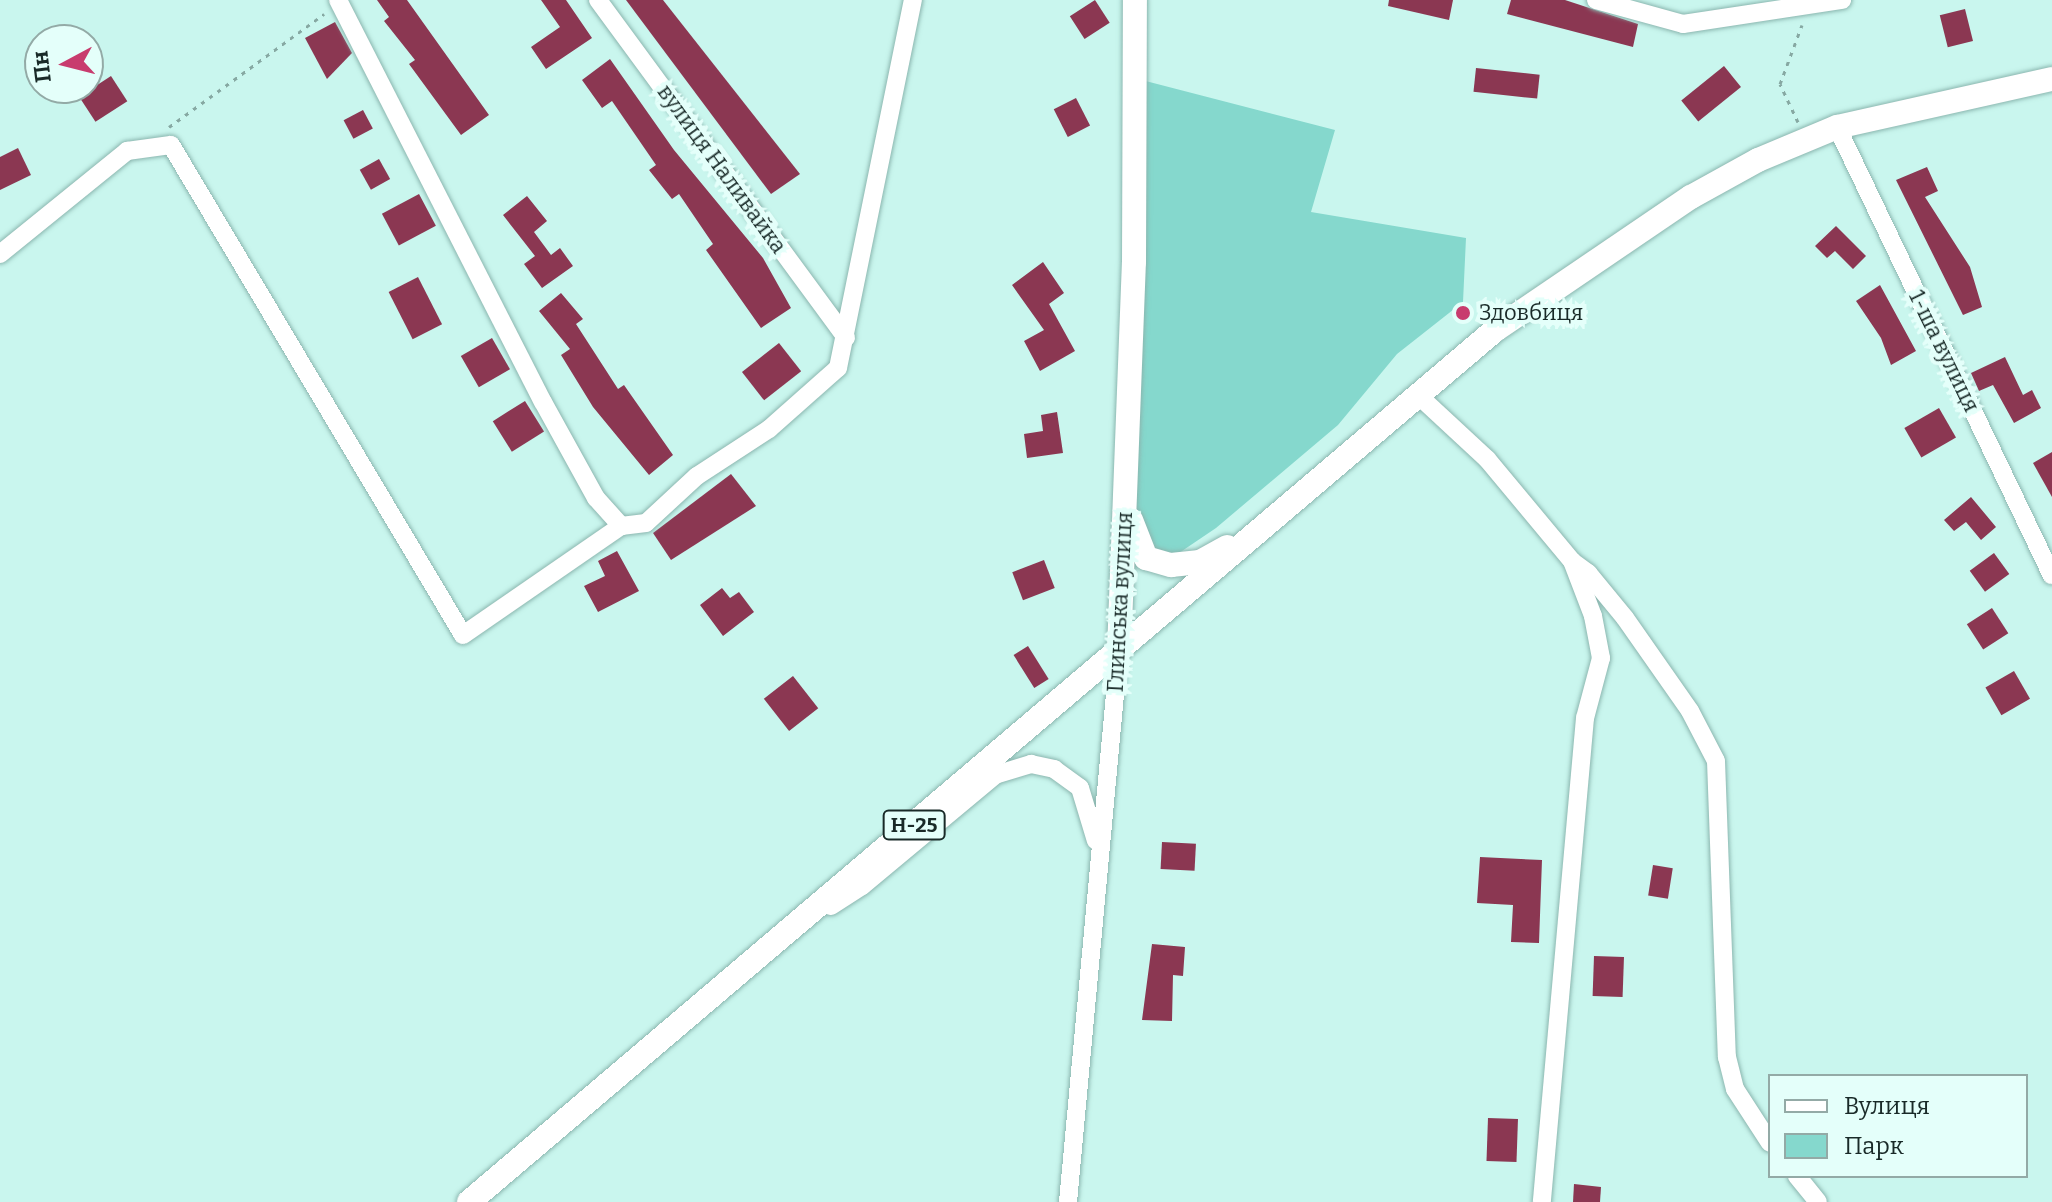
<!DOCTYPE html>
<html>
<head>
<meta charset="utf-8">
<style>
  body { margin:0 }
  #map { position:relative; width:2052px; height:1202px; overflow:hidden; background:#c9f6ee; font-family:Bitter,serif }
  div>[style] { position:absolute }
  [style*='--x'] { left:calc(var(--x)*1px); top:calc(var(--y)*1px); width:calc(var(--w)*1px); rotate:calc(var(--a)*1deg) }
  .green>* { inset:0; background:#85d8cd }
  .building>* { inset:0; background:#8b3752; transform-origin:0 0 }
  .path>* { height:3px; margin-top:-1.5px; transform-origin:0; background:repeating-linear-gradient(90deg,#86a8a2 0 4px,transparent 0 10px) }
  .roads { filter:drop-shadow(0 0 2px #8bb6af) drop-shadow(0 0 2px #8bb6af) }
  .minor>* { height:18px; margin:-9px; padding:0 9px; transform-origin:9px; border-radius:9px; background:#fff }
  .major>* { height:24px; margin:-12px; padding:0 12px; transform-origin:12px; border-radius:12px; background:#fff }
  .dots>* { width:22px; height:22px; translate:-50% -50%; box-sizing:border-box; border:4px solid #e4fffa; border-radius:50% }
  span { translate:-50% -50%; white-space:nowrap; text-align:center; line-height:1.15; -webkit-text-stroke:8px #e4fffa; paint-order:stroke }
  .shield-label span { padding:2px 6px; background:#e4fffa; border:2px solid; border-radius:6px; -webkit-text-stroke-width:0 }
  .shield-label { font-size:20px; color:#192a28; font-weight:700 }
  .street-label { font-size:22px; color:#192a28 }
  .poi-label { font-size:22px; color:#192a28 }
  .left { translate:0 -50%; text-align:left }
  .legend { position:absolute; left:1768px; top:1074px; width:260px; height:104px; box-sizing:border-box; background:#e4fffa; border:2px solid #93aaa6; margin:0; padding:10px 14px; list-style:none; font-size:24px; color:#192a28 }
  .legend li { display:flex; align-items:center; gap:16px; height:40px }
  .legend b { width:40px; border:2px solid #93aaa6 }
  .north { position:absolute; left:24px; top:24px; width:80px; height:80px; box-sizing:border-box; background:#e4fffa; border:2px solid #93aaa6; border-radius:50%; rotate:263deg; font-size:22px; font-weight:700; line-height:32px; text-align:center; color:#192a28 }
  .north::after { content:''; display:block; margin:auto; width:28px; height:36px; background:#c83c6e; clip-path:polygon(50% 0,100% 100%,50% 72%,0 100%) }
</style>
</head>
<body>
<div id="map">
  <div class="green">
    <i style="clip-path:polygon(1134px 78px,1335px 130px,1311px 212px,1466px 238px,1463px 302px,1397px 354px,1338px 425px,1216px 528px,1179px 553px,1158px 554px,1124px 519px)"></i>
  </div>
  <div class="building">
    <i style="clip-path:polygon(377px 0,407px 0,489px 115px,461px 135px,409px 64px,415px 60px,384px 21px,389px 17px)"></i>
    <i style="clip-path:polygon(541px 0,566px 0,592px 38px,546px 69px,531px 47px,560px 27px)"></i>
    <i style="clip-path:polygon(626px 0,663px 0,800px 174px,771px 194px)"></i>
    <i style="left:1095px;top:0;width:27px;height:30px;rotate:57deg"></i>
    <i style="clip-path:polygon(1389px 0,1453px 0,1449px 20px,1388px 6px)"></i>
    <i style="clip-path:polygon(1511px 0,1565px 0,1638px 24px,1633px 47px,1507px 14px)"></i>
    <i style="left:1965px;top:9px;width:33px;height:26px;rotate:76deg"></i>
    <i style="clip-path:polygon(335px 22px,352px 53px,327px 79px,305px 38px)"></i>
    <i style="clip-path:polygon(610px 59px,674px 150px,763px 258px,791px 308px,761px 328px,706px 250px,713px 244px,679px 194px,672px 199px,649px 170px,656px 165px,612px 101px,602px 108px,582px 80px)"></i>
    <i style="left:1724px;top:66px;width:27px;height:55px;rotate:51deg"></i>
    <i style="left:1476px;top:68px;width:64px;height:24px;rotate:6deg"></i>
    <i style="left:111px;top:76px;width:30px;height:38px;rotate:57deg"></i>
    <i style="left:1076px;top:98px;width:31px;height:25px;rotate:63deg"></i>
    <i style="left:363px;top:110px;width:21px;height:22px;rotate:62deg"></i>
    <i style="clip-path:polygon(18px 148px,31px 175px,0 190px,0 157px)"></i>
    <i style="left:379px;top:159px;width:23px;height:22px;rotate:61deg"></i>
    <i style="clip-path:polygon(1927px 167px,1938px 191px,1925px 197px,1970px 267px,1982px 307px,1963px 315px,1896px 180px)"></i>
    <i style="left:419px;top:194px;width:36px;height:42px;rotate:62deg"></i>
    <i style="clip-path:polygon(527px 196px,547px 221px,534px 232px,551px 255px,560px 248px,573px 266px,542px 288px,524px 264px,535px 256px,503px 215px)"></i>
    <i style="clip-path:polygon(1836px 226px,1866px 256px,1853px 269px,1835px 251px,1827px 258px,1815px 246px)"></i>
    <i style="clip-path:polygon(1043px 262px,1064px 293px,1049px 304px,1075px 351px,1040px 371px,1024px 341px,1044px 330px,1012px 285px)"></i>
    <i style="left:418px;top:277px;width:53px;height:33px;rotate:63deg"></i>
    <i style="clip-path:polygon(1880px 285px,1916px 351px,1891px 365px,1881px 338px,1856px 301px)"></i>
    <i style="clip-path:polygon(561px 293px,583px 319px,576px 324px,618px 389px,624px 385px,673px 455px,649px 475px,593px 407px,561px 355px,570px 349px,539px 311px)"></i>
    <i style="left:492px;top:338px;width:36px;height:36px;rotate:60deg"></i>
    <i style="left:779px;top:343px;width:36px;height:47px;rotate:52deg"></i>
    <i style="clip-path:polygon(2005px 357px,2023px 395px,2032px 390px,2041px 408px,2014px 423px,1993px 385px,1979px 391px,1971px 373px)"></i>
    <i style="left:525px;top:401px;width:36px;height:38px;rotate:58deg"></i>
    <i style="left:1939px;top:408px;width:34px;height:40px;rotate:60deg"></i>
    <i style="clip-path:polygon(1057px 412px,1063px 453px,1027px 458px,1024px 434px,1043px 431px,1041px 415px)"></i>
    <i style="clip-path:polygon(2052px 452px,2052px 497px,2033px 463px)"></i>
    <i style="clip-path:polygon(731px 474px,756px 506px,671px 560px,653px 533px)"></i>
    <i style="clip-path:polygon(1971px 497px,1996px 527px,1981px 540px,1966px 522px,1954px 531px,1944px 520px)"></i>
    <i style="clip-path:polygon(617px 551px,639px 591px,598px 612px,584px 586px,605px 576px,598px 561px)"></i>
    <i style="left:1994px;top:553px;width:26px;height:30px;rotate:54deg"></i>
    <i style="left:1044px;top:560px;width:30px;height:34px;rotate:69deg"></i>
    <i style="clip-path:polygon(722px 588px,730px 598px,739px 592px,754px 612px,723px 636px,700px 605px)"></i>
    <i style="left:1992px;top:608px;width:30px;height:30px;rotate:57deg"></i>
    <i style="left:1028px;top:646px;width:39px;height:17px;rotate:58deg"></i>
    <i style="left:2014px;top:671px;width:32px;height:33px;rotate:60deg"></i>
    <i style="left:793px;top:676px;width:41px;height:37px;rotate:52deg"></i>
    <i style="left:1162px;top:842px;width:34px;height:27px;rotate:3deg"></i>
    <i style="clip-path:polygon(1480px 857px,1542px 860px,1539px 943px,1511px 942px,1513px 905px,1477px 903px)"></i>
    <i style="left:1653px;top:865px;width:20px;height:31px;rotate:9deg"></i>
    <i style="clip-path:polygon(1152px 944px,1185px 947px,1183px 976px,1173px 975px,1172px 1021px,1142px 1020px)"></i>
    <i style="left:1594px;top:956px;width:30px;height:40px;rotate:2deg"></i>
    <i style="left:1488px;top:1118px;width:30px;height:43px;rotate:2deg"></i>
    <i style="clip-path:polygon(1574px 1184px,1601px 1187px,1600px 1202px,1573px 1202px)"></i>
  </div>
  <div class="path">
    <i style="--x:1798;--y:122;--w:42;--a:-115.3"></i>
    <i style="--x:1780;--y:84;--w:63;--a:-69.6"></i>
    <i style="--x:169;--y:127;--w:192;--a:-36.1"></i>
  </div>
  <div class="roads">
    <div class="minor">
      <i style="--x:338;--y:0;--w:451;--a:63"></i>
      <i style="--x:543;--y:402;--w:110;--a:61.1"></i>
      <i style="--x:596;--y:498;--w:38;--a:48"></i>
      <i style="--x:621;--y:526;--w:25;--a:-7"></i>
      <i style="--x:646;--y:523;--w:69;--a:-42.7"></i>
      <i style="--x:697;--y:476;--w:86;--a:-33.1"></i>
      <i style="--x:769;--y:429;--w:92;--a:-41.5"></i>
      <i style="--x:838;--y:368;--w:376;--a:-78.5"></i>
      <i style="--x:598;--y:0;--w:419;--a:53.7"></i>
      <i style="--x:1596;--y:0;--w:90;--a:15.4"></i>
      <i style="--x:1683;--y:24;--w:161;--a:-8.6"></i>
      <i style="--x:1837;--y:127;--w:497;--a:64.4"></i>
      <i style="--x:0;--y:254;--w:164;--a:-39"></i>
      <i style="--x:127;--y:151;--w:44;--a:-7.8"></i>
      <i style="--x:171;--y:145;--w:570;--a:59.21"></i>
      <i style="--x:463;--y:635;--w:192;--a:-34.6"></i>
      <i style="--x:1419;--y:396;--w:93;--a:42.8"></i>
      <i style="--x:1487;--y:459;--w:133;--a:50.2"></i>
      <i style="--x:1572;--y:561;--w:59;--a:69.1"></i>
      <i style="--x:1593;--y:616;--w:43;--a:79.2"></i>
      <i style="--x:1601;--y:658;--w:62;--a:104.9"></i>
      <i style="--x:1585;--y:718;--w:486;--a:95.1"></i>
      <i style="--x:1573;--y:562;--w:19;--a:36"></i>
      <i style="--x:1588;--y:573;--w:58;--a:50.6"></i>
      <i style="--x:1625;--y:618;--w:113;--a:55"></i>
      <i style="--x:1690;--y:711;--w:56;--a:62.5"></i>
      <i style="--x:1716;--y:761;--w:296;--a:87.9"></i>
      <i style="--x:1727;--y:1057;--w:33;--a:76"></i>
      <i style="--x:1735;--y:1089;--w:64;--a:57.1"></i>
      <i style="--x:831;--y:906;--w:37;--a:-33"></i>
      <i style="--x:862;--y:886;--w:173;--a:-39.8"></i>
      <i style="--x:995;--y:775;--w:38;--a:-17"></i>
      <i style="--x:1031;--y:764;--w:24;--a:12"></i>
      <i style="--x:1054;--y:769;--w:32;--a:36"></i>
      <i style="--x:1080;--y:788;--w:55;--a:73.2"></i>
      <i style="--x:1797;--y:1176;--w:33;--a:51"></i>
      <i style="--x:1068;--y:1202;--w:553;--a:-84.71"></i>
    </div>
    <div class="major">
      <i style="--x:1131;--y:520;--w:41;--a:68.5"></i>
      <i style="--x:1146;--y:558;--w:26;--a:16"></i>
      <i style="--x:1171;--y:565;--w:29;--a:-6"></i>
      <i style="--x:1200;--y:562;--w:31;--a:-29"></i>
      <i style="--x:1119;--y:651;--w:389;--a:-87.8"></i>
      <i style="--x:1134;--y:262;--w:262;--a:-89.8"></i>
      <i style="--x:469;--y:1202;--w:1346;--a:-40.36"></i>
      <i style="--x:1495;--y:330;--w:237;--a:-34.2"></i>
      <i style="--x:1691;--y:197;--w:77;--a:-28.9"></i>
      <i style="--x:1758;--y:160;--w:86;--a:-22.7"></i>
      <i style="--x:1837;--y:127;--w:220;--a:-12.6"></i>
    </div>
  </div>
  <div class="dots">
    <i style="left:1463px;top:313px;background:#c83c6e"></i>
  </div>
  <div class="shield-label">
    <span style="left:914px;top:825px">Н-25</span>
  </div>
  <div class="street-label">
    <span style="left:722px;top:169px;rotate:54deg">вулиця Наливайка</span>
    <span style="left:1944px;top:351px;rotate:64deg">1-ша вулиця</span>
    <span style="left:1120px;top:602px;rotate:-87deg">Глинська вулиця</span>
  </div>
  <div class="poi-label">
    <span class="left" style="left:1479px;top:313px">Здовбиця</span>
  </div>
  <ul class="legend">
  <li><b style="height:10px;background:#fff"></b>Вулиця</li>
  <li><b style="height:22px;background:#85d8cd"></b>Парк</li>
  </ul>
  <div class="north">Пн</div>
</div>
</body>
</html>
